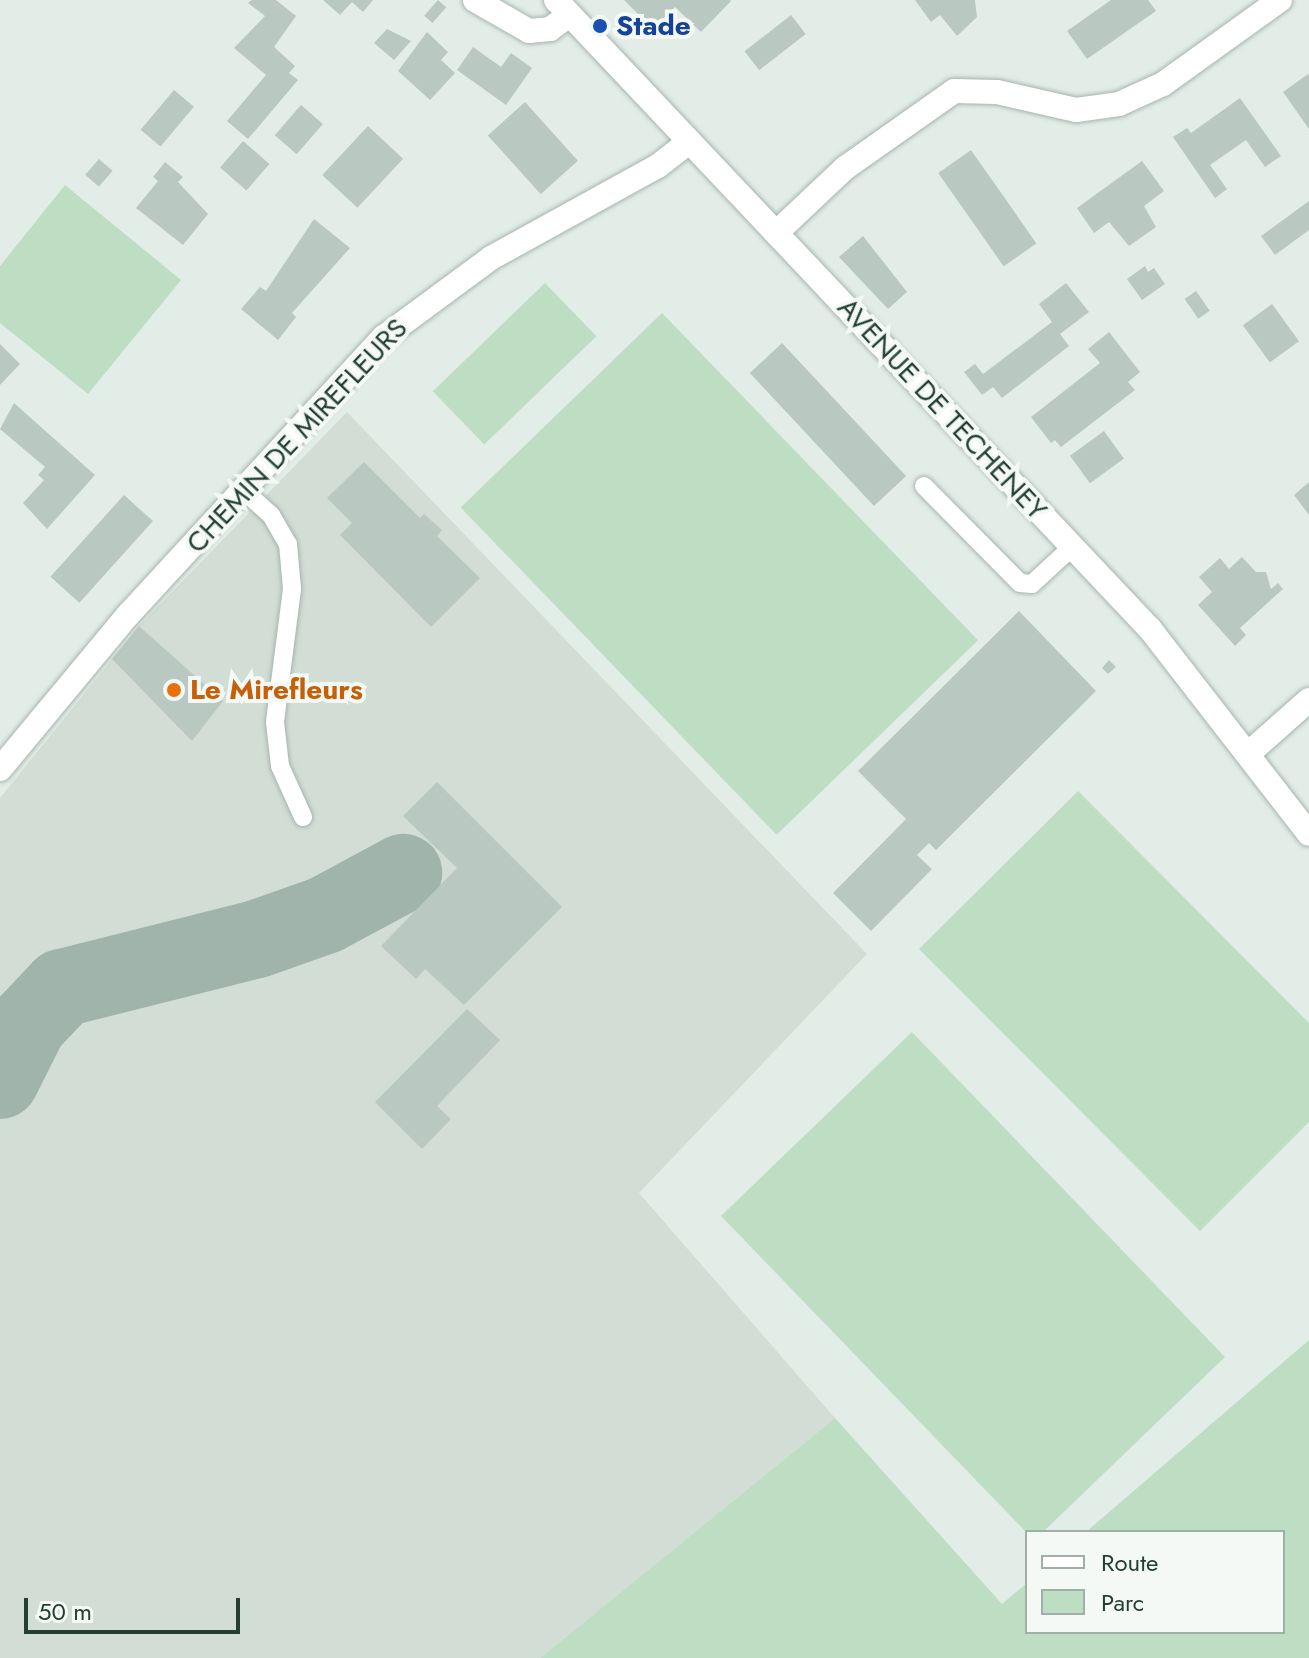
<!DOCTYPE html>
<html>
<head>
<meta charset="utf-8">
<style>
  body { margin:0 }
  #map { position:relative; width:1309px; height:1658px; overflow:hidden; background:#e3ede8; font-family:Jost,sans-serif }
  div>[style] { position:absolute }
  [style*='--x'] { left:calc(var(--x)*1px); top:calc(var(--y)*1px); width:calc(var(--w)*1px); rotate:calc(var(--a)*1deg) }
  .built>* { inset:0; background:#d2ddd6 }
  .green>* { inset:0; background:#bddec2; transform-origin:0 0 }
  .taxiway>* { height:78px; margin:-39px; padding:0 39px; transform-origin:39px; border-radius:39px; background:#a0b4ac }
  .building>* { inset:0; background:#b9c8c0; transform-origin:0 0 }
  .roads { filter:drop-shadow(0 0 2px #a6b5ae) drop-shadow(0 0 2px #a6b5ae) }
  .service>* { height:18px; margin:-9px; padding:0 9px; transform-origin:9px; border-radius:9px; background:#fff }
  .minor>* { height:24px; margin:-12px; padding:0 12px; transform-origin:12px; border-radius:12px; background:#fff }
  .tertiary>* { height:24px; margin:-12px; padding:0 12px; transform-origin:12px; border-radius:12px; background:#fff }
  .dots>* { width:22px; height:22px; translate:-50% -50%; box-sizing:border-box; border:4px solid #f4f9f6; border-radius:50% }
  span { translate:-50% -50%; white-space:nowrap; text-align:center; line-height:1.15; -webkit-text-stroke:8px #f4f9f6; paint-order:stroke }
  .transit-label { font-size:28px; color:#164399; font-weight:700 }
  .left { translate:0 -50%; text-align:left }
  .street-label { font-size:28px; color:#233f34 }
  .food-label { font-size:28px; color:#c56008; font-weight:700 }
  .legend { position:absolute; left:1025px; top:1530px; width:260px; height:104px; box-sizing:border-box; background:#f4f9f6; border:2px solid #a0afa8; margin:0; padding:10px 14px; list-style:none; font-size:24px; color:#233f34 }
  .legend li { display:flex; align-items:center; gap:16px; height:40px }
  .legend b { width:40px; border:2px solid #a0afa8 }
  .scale { position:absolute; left:24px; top:1598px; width:216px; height:36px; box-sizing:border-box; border:4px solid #233f34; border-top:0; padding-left:10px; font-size:24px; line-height:28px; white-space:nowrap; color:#233f34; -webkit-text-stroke:6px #f4f9f6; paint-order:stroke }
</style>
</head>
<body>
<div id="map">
  <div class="built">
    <i style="clip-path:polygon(347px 412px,867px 954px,639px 1193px,835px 1418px,540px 1658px,0 1658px,0 798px,139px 626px)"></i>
  </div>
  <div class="green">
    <i style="clip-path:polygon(65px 185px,181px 280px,88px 394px,0 323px,0 266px)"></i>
    <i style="left:545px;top:283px;width:74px;height:156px;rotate:46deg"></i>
    <i style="left:662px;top:313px;width:455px;height:280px;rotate:46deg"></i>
    <i style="clip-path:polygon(1078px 791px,1309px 1023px,1309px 1122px,1200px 1231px,919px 949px)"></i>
    <i style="clip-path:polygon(912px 1032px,1225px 1357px,1043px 1532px,1027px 1533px,721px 1216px)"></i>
    <i style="clip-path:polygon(1309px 1340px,1309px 1658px,540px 1658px,835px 1418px,1002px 1604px,1027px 1583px,1027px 1632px,1283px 1632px,1283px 1532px,1086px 1532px)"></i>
  </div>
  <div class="taxiway">
    <i style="--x:0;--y:1080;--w:63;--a:-63.4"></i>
    <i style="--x:28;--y:1024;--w:50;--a:-46.6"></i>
    <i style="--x:62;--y:988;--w:201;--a:-14.1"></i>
    <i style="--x:257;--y:939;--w:72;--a:-19.4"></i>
    <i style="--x:325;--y:915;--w:89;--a:-28.3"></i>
  </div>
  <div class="building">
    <i style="clip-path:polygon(252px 0,276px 0,296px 16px,274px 47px,295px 66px,289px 73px,298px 80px,248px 139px,227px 121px,266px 75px,234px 48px,265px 16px,248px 3px)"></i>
    <i style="clip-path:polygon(323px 0,373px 0,363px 12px,352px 2px,340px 15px)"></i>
    <i style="left:438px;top:0;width:11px;height:21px;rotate:41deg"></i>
    <i style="clip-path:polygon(624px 0,730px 0,731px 1px,701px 32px,675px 7px,653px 29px)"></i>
    <i style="clip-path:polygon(915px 0,975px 0,977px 17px,957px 36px,940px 15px,931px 22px)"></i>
    <i style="clip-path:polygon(1111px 0,1148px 0,1156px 11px,1087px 59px,1067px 31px)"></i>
    <i style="left:791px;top:15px;width:24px;height:59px;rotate:52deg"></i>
    <i style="clip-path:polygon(387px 29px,411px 41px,394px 60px,374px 43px)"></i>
    <i style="clip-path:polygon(427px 32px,448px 52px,441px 60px,455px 73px,430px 100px,398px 71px)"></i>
    <i style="clip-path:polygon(473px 47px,501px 67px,511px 53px,532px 68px,506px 105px,457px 70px)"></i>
    <i style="clip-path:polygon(1308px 74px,1309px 76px,1309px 129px,1283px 92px)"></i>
    <i style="left:174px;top:90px;width:26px;height:52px;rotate:40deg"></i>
    <i style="clip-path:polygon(1240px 98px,1281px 156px,1265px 167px,1246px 140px,1210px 165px,1227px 189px,1215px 198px,1173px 137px,1187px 128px,1191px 133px)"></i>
    <i style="left:525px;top:102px;width:79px;height:50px;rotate:48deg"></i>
    <i style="left:301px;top:105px;width:29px;height:40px;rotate:41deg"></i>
    <i style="left:368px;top:126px;width:48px;height:67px;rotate:43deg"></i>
    <i style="left:243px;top:141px;width:35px;height:35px;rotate:41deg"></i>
    <i style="left:971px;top:150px;width:114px;height:40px;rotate:55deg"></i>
    <i style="left:99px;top:159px;width:18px;height:21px;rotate:41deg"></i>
    <i style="clip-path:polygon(1142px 161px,1164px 191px,1144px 206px,1156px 227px,1129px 246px,1109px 222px,1094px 233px,1077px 208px)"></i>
    <i style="clip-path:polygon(165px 162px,183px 177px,178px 182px,208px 214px,183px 245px,136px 208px,158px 181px,153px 177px)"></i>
    <i style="clip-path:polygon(1309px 201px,1309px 230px,1275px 255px,1261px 236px)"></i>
    <i style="clip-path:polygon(314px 219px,350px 248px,292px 313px,296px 317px,278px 340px,241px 309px,260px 287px,266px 291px)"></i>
    <i style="clip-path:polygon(863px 236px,907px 292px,888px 309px,839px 257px)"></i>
    <i style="clip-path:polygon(1145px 266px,1148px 272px,1154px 268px,1165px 284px,1142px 300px,1127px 279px)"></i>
    <i style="clip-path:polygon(1066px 283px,1089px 312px,1060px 334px,1069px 346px,1002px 398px,993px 387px,982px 395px,964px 372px,975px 364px,983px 374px,1052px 322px,1039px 304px)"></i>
    <i style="left:1196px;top:291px;width:24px;height:14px;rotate:55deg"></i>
    <i style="left:1272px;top:304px;width:46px;height:36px;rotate:54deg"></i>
    <i style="clip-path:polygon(1109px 332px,1140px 372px,1128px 382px,1135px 390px,1061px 447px,1055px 440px,1051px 443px,1031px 417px,1100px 363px,1088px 349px)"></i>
    <i style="left:782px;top:343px;width:182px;height:44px;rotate:47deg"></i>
    <i style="clip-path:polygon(0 344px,20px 364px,0 385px)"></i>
    <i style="clip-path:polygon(14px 403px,95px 475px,47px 529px,23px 503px,44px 480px,38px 475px,45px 467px,0 429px)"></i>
    <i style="left:1104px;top:431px;width:34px;height:42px;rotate:54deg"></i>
    <i style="clip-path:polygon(364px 462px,420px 518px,424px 514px,442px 530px,437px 536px,480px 578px,431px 627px,340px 535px,352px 523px,327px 498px)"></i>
    <i style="clip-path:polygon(1309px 482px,1309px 515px,1294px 495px)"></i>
    <i style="left:124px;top:495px;width:39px;height:110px;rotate:42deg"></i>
    <i style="clip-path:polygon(1242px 557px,1256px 572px,1266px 572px,1271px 589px,1278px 583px,1283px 589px,1240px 628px,1246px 635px,1235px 646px,1198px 605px,1212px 592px,1199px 577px,1220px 558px,1229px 569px)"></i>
    <i style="clip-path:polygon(1019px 611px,1096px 691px,936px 850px,929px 843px,917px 855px,932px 869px,871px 931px,833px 893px,906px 819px,858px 771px)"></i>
    <i style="clip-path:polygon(139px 626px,223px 701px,192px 741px,112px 659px)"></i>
    <i style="clip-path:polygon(1109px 660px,1116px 667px,1108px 674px,1102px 668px)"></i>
    <i style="clip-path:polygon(437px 782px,562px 907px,464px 1005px,425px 969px,416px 979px,381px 946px,457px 868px,403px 816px)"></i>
    <i style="clip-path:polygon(467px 1009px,500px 1040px,437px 1106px,451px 1119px,422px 1149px,375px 1102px)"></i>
  </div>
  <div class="roads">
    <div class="service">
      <i style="--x:924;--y:486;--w:136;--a:45.3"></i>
      <i style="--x:1020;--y:583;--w:12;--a:5"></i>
      <i style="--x:1032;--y:584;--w:54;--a:-42.8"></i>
      <i style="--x:243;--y:490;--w:38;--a:42"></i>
      <i style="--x:271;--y:515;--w:34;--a:60"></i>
      <i style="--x:288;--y:544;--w:45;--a:84.9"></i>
      <i style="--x:292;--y:589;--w:134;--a:97.3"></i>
      <i style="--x:275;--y:722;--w:44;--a:83.5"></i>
      <i style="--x:280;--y:766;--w:56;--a:65.7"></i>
    </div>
    <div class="minor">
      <i style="--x:475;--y:0;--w:62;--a:29.9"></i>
      <i style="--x:529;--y:31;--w:21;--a:-5"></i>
      <i style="--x:550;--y:29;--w:22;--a:-36"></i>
      <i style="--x:776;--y:233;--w:95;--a:-43.3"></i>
      <i style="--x:845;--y:168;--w:133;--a:-35.2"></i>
      <i style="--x:954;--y:91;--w:43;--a:1.3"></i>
      <i style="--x:997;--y:92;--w:81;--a:12.8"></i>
      <i style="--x:1076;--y:110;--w:43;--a:-7.9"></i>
      <i style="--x:1119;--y:104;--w:48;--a:-24.4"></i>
      <i style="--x:1163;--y:84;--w:144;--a:-35.7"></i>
      <i style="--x:1249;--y:753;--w:80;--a:-41.5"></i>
      <i style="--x:0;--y:769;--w:200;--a:-50.3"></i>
      <i style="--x:128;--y:615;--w:378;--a:-47.4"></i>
      <i style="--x:384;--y:337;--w:133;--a:-36.4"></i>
      <i style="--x:491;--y:258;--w:191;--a:-28.9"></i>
      <i style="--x:658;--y:166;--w:39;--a:-38"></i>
    </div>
    <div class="tertiary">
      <i style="--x:556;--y:0;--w:865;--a:46.64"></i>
      <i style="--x:1150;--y:629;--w:259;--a:52.2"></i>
    </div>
  </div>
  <div class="dots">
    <i style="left:600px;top:26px;background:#1a4fb4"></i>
    <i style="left:174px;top:690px;background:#e8710a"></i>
  </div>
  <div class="transit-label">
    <span class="left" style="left:616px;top:26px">Stade</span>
  </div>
  <div class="street-label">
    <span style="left:942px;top:409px;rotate:47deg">AVENUE DE TECHENEY</span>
    <span style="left:297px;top:436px;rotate:-47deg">CHEMIN DE MIREFLEURS</span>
  </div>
  <div class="food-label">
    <span class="left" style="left:190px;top:690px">Le Mirefleurs</span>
  </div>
  <ul class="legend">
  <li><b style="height:10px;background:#fff"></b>Route</li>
  <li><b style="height:22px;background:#bddec2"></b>Parc</li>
  </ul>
  <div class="scale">50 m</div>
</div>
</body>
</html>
